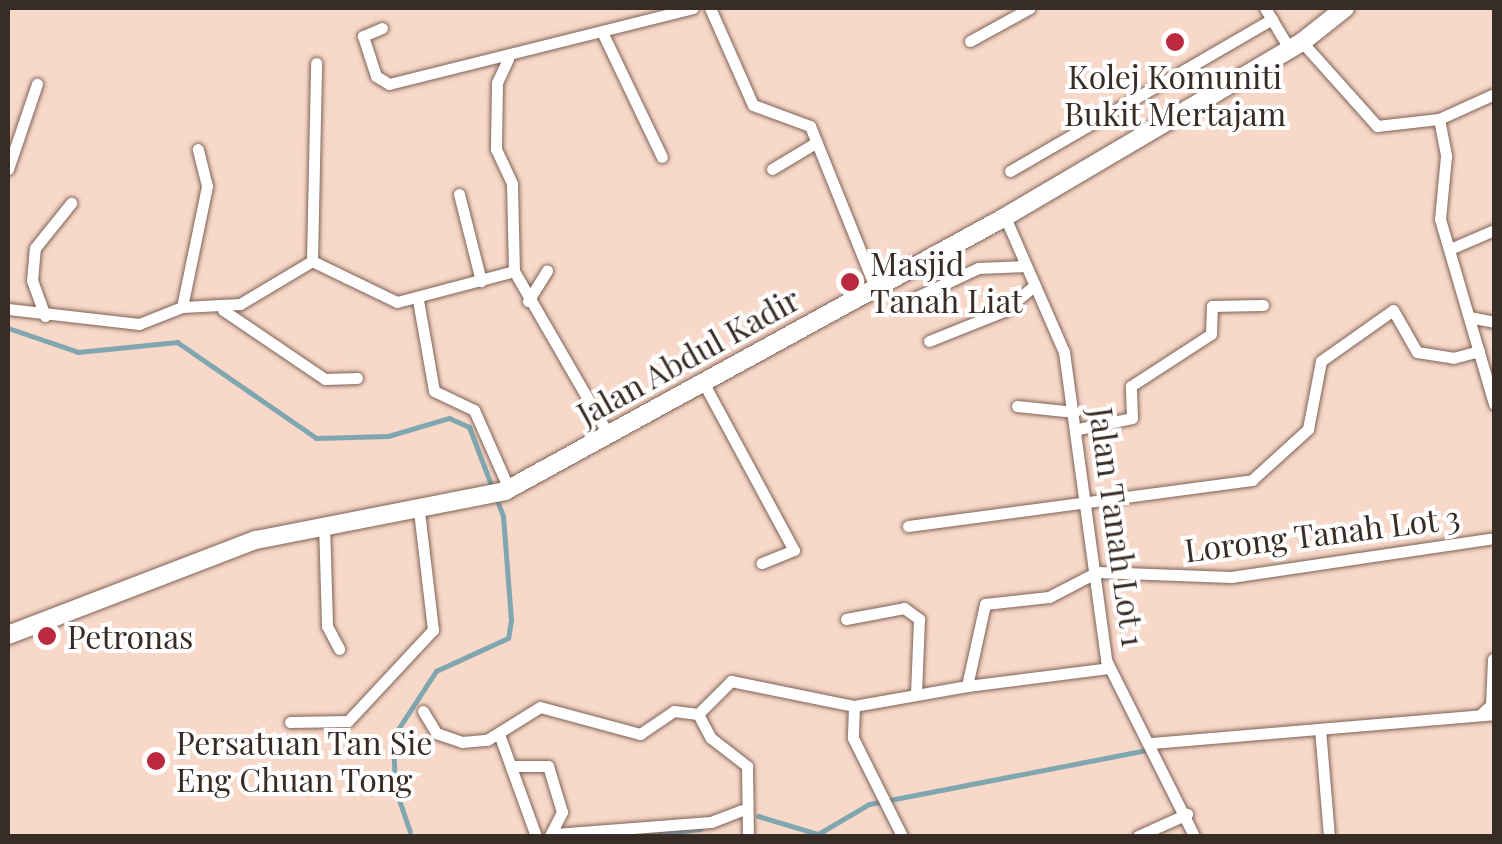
<!DOCTYPE html>
<html>
<head>
<meta charset="utf-8">
<style>
  body { margin:0 }
  #map { position:relative; width:1502px; height:844px; overflow:hidden; background:#f8d8c9; font-family:"Playfair Display",serif }
  div>[style] { position:absolute }
  [style*='--x'] { left:calc(var(--x)*1px); top:calc(var(--y)*1px); width:calc(var(--w)*1px); rotate:calc(var(--a)*1deg) }
  .stream>* { height:5px; margin:-2.5px; padding:0 2.5px; transform-origin:2.5px; border-radius:2.5px; background:#80a6b0 }
  .roads { filter:drop-shadow(0 0 2px #7d6255) drop-shadow(0 0 2px #7d6255) }
  .street>* { height:11px; margin:-5.5px; padding:0 5.5px; transform-origin:5.5px; border-radius:5.5px; background:#fff }
  .secondary>* { height:18px; margin:-9px; padding:0 9px; transform-origin:9px; border-radius:9px; background:#fff }
  .dots>* { width:28px; height:28px; translate:-50% -50%; box-sizing:border-box; border:5px solid #fff; border-radius:50% }
  span { translate:-50% -50%; white-space:nowrap; text-align:center; line-height:1.15; -webkit-text-stroke:8px #fff; paint-order:stroke }
  .poi-label { font-size:32px; color:#382c26 }
  .left { translate:0 -50%; text-align:left }
  .street-label { font-size:32px; color:#382c26 }
  .frame { position:absolute; inset:0; border:10px solid #382c26; pointer-events:none }
</style>
</head>
<body>
<div id="map">
  <div class="stream">
    <i style="--x:8;--y:328;--w:74;--a:18.9"></i>
    <i style="--x:78;--y:352;--w:100;--a:-5.8"></i>
    <i style="--x:177;--y:342;--w:169;--a:34.6"></i>
    <i style="--x:316;--y:438;--w:72;--a:-1.6"></i>
    <i style="--x:388;--y:436;--w:64;--a:-16.4"></i>
    <i style="--x:449;--y:418;--w:22;--a:24"></i>
    <i style="--x:469;--y:427;--w:95;--a:69.1"></i>
    <i style="--x:503;--y:516;--w:104;--a:85.6"></i>
    <i style="--x:511;--y:620;--w:18;--a:99"></i>
    <i style="--x:508;--y:638;--w:79;--a:155.4"></i>
    <i style="--x:436;--y:671;--w:79;--a:123.1"></i>
    <i style="--x:393;--y:737;--w:51;--a:87.8"></i>
    <i style="--x:395;--y:788;--w:46;--a:71.2"></i>
    <i style="--x:758;--y:816;--w:63;--a:16.7"></i>
    <i style="--x:818;--y:834;--w:59;--a:-30.5"></i>
    <i style="--x:869;--y:804;--w:284;--a:-11"></i>
    <i style="--x:406;--y:836;--w:17;--a:0"></i>
    <i style="--x:643;--y:836;--w:58;--a:-6.9"></i>
  </div>
  <div class="roads">
    <div class="street">
      <i style="--x:710;--y:8;--w:106;--a:66.1"></i>
      <i style="--x:753;--y:105;--w:61;--a:20.2"></i>
      <i style="--x:810;--y:126;--w:174;--a:68"></i>
      <i style="--x:1265;--y:8;--w:49;--a:59.2"></i>
      <i style="--x:382;--y:28;--w:21;--a:157"></i>
      <i style="--x:363;--y:36;--w:42;--a:72"></i>
      <i style="--x:376;--y:76;--w:15;--a:32"></i>
      <i style="--x:389;--y:84;--w:313;--a:-14"></i>
      <i style="--x:604;--y:36;--w:134;--a:64.4"></i>
      <i style="--x:970;--y:41;--w:68;--a:-28.8"></i>
      <i style="--x:1302;--y:42;--w:113;--a:48.2"></i>
      <i style="--x:1377;--y:126;--w:62;--a:-6.4"></i>
      <i style="--x:1439;--y:119;--w:38;--a:79"></i>
      <i style="--x:1446;--y:156;--w:63;--a:95.4"></i>
      <i style="--x:1440;--y:219;--w:193;--a:73.7"></i>
      <i style="--x:508;--y:59;--w:26;--a:115"></i>
      <i style="--x:497;--y:83;--w:66;--a:90.9"></i>
      <i style="--x:496;--y:149;--w:38;--a:65"></i>
      <i style="--x:512;--y:184;--w:87;--a:88.7"></i>
      <i style="--x:514;--y:271;--w:188;--a:60"></i>
      <i style="--x:1439;--y:119;--w:60;--a:-24.4"></i>
      <i style="--x:8;--y:169;--w:90;--a:-71.2"></i>
      <i style="--x:772;--y:169;--w:52;--a:-31"></i>
      <i style="--x:1010;--y:171;--w:303;--a:-30.1"></i>
      <i style="--x:459;--y:194;--w:90;--a:75.8"></i>
      <i style="--x:1005;--y:217;--w:147;--a:66.4"></i>
      <i style="--x:1064;--y:352;--w:311;--a:82.2"></i>
      <i style="--x:1106;--y:660;--w:197;--a:63.4"></i>
      <i style="--x:1450;--y:249;--w:48;--a:-23.4"></i>
      <i style="--x:312;--y:261;--w:198;--a:-88.8"></i>
      <i style="--x:418;--y:300;--w:92;--a:80"></i>
      <i style="--x:434;--y:391;--w:44;--a:25.4"></i>
      <i style="--x:474;--y:410;--w:86;--a:66.1"></i>
      <i style="--x:528;--y:301;--w:36;--a:-58"></i>
      <i style="--x:908;--y:301;--w:77;--a:-25.2"></i>
      <i style="--x:978;--y:268;--w:48;--a:-2.4"></i>
      <i style="--x:182;--y:307;--w:124;--a:-78.3"></i>
      <i style="--x:207;--y:186;--w:38;--a:-104"></i>
      <i style="--x:8;--y:309;--w:132;--a:6.5"></i>
      <i style="--x:139;--y:324;--w:46;--a:-21.6"></i>
      <i style="--x:182;--y:307;--w:58;--a:-3"></i>
      <i style="--x:240;--y:304;--w:84;--a:-30.8"></i>
      <i style="--x:312;--y:261;--w:94;--a:25.8"></i>
      <i style="--x:397;--y:302;--w:121;--a:-14.8"></i>
      <i style="--x:223;--y:310;--w:123;--a:34.1"></i>
      <i style="--x:325;--y:379;--w:32;--a:-2"></i>
      <i style="--x:45;--y:316;--w:37;--a:-110"></i>
      <i style="--x:32;--y:281;--w:33;--a:-85"></i>
      <i style="--x:35;--y:248;--w:58;--a:-51.3"></i>
      <i style="--x:1469;--y:317;--w:25;--a:11"></i>
      <i style="--x:929;--y:341;--w:81;--a:-21.8"></i>
      <i style="--x:1004;--y:311;--w:40;--a:-40"></i>
      <i style="--x:703;--y:382;--w:191;--a:61.6"></i>
      <i style="--x:794;--y:550;--w:35;--a:158"></i>
      <i style="--x:1017;--y:406;--w:58;--a:5.9"></i>
      <i style="--x:1078;--y:429;--w:55;--a:-11.5"></i>
      <i style="--x:1132;--y:418;--w:32;--a:-92"></i>
      <i style="--x:1131;--y:386;--w:95;--a:-33"></i>
      <i style="--x:1211;--y:334;--w:28;--a:-88"></i>
      <i style="--x:1212;--y:306;--w:51;--a:-1.1"></i>
      <i style="--x:324;--y:523;--w:103;--a:88.3"></i>
      <i style="--x:327;--y:626;--w:26;--a:62"></i>
      <i style="--x:908;--y:526;--w:347;--a:-7.6"></i>
      <i style="--x:1252;--y:480;--w:76;--a:-42.3"></i>
      <i style="--x:1308;--y:429;--w:69;--a:-79.2"></i>
      <i style="--x:1321;--y:361;--w:88;--a:-35.3"></i>
      <i style="--x:1393;--y:310;--w:48;--a:60.3"></i>
      <i style="--x:1417;--y:352;--w:36;--a:9"></i>
      <i style="--x:1453;--y:358;--w:27;--a:-15"></i>
      <i style="--x:846;--y:619;--w:59;--a:-10.7"></i>
      <i style="--x:904;--y:608;--w:19;--a:36"></i>
      <i style="--x:919;--y:619;--w:74;--a:92.3"></i>
      <i style="--x:967;--y:686;--w:143;--a:-7.2"></i>
      <i style="--x:854;--y:706;--w:32;--a:92"></i>
      <i style="--x:853;--y:738;--w:110;--a:63.4"></i>
      <i style="--x:423;--y:711;--w:26;--a:59"></i>
      <i style="--x:436;--y:733;--w:28;--a:19"></i>
      <i style="--x:462;--y:742;--w:25;--a:-5"></i>
      <i style="--x:487;--y:740;--w:62;--a:-31.9"></i>
      <i style="--x:540;--y:707;--w:104;--a:15.1"></i>
      <i style="--x:640;--y:734;--w:41;--a:-34.1"></i>
      <i style="--x:674;--y:711;--w:24;--a:7"></i>
      <i style="--x:698;--y:714;--w:27;--a:62"></i>
      <i style="--x:711;--y:738;--w:46;--a:37.9"></i>
      <i style="--x:747;--y:766;--w:70;--a:89.2"></i>
      <i style="--x:698;--y:714;--w:47;--a:-45"></i>
      <i style="--x:731;--y:681;--w:126;--a:11.5"></i>
      <i style="--x:854;--y:706;--w:115;--a:-10"></i>
      <i style="--x:967;--y:686;--w:84;--a:-77.6"></i>
      <i style="--x:985;--y:604;--w:64;--a:-6.2"></i>
      <i style="--x:1049;--y:597;--w:54;--a:-27.5"></i>
      <i style="--x:1097;--y:572;--w:134;--a:2.1"></i>
      <i style="--x:1231;--y:577;--w:266;--a:-8.4"></i>
      <i style="--x:1481;--y:714;--w:13;--a:-42"></i>
      <i style="--x:1491;--y:705;--w:46;--a:-87.5"></i>
      <i style="--x:290;--y:722;--w:58;--a:-1"></i>
      <i style="--x:348;--y:721;--w:125;--a:-47"></i>
      <i style="--x:433;--y:630;--w:121;--a:-96.7"></i>
      <i style="--x:1320;--y:729;--w:107;--a:85.2"></i>
      <i style="--x:499;--y:734;--w:109;--a:70.1"></i>
      <i style="--x:1151;--y:743;--w:344;--a:-4.8"></i>
      <i style="--x:514;--y:766;--w:34;--a:0"></i>
      <i style="--x:548;--y:766;--w:48;--a:73.1"></i>
      <i style="--x:562;--y:812;--w:27;--a:117"></i>
      <i style="--x:555;--y:834;--w:156;--a:-4.4"></i>
      <i style="--x:711;--y:822;--w:33;--a:-21"></i>
      <i style="--x:1138;--y:836;--w:54;--a:-24.2"></i>
    </div>
    <div class="secondary">
      <i style="--x:8;--y:635;--w:266;--a:-21"></i>
      <i style="--x:256;--y:540;--w:254;--a:-11.1"></i>
      <i style="--x:505;--y:491;--w:570;--a:-28.72"></i>
      <i style="--x:1005;--y:217;--w:345;--a:-30.5"></i>
      <i style="--x:1302;--y:42;--w:55;--a:-38.3"></i>
    </div>
  </div>
  <div class="dots">
    <i style="left:1175px;top:42px;background:#ba293d"></i>
    <i style="left:850px;top:282px;background:#ba293d"></i>
    <i style="left:47px;top:636px;background:#ba293d"></i>
    <i style="left:156px;top:761px;background:#ba293d"></i>
  </div>
  <div class="poi-label">
    <span style="left:1175px;top:95px">Kolej Komuniti<br>Bukit Mertajam</span>
    <span class="left" style="left:870px;top:282px">Masjid<br>Tanah Liat</span>
    <span class="left" style="left:67px;top:636px">Petronas</span>
    <span class="left" style="left:176px;top:761px">Persatuan Tan Sie<br>Eng Chuan Tong</span>
  </div>
  <div class="street-label">
    <span style="left:688px;top:356px;rotate:-29deg">Jalan Abdul Kadir</span>
    <span style="left:1118px;top:527px;rotate:82deg">Jalan Tanah Lot 1</span>
    <span style="left:1322px;top:533px;rotate:-7deg">Lorong Tanah Lot 3</span>
  </div>
  <div class="frame"></div>
</div>
</body>
</html>
